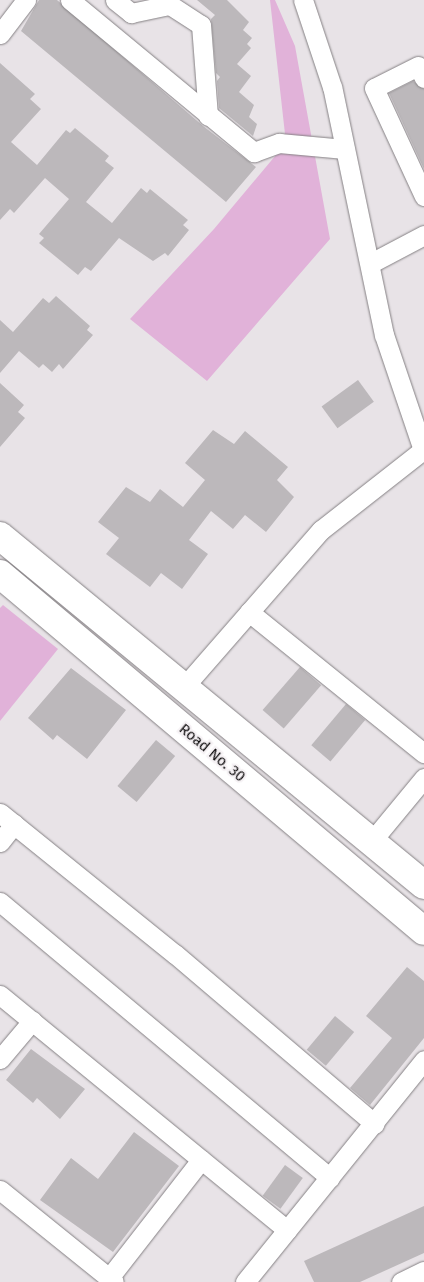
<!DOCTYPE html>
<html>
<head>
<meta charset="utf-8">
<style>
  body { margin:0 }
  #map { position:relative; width:424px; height:1282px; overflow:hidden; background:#e8e3e7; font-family:"Fira Sans",sans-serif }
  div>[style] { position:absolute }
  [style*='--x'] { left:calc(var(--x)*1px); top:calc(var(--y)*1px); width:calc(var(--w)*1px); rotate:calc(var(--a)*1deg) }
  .green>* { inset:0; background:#e1b2d9 }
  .building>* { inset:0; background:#bcb8bb; transform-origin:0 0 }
  .roads { filter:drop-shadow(0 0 1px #848083) drop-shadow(0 0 1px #848083) }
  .street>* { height:19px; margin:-9.5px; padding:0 9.5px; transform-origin:9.5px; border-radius:9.5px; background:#fff }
  .secondary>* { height:28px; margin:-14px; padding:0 14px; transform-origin:14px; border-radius:14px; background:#fff }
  span { translate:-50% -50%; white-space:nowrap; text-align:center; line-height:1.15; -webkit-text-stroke:4.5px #f5f1f4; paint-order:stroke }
  .street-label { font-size:15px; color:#0f0d0e }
</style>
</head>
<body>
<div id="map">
  <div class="green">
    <i style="clip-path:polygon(270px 0,275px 0,295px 46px,330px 239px,207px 381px,130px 319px,214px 229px,286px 143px)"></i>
    <i style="clip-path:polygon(3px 605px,58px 649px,0 721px,0 608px)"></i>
  </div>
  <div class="building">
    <i style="clip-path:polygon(39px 0,57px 0,203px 126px,256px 167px,226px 202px,21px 31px)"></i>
    <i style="clip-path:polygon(197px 0,227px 0,249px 22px,243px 30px,252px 38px,247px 44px,251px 48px,237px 64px,251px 76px,239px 92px,254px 105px,249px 117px,257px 124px,253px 136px,219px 108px,217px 81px,220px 77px,216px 73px,211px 19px,215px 15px)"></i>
    <i style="clip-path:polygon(0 63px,35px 94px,30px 99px,41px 109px,11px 142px,37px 165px,66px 130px,70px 133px,75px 128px,109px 156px,105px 161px,114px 168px,86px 202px,112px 223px,141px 188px,147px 193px,150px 189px,188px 220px,183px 225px,189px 230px,168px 256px,165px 253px,153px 261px,119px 238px,91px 271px,85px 267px,78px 275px,39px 243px,44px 238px,39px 234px,69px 199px,45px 178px,14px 213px,10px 209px,0 220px)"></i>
    <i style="clip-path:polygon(413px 81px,424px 89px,424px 169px,389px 93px)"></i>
    <i style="clip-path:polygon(56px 296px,90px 326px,87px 330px,93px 335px,63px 369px,59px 364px,52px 372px,43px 364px,39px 368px,19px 351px,0 373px,0 320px,13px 332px,43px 298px,49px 303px)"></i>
    <i style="left:358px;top:380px;width:27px;height:45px;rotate:54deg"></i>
    <i style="clip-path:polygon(0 383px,24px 405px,18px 412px,25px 418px,0 447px)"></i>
    <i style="clip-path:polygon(213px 430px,234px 444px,245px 431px,288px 467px,277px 480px,294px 497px,266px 532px,245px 515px,233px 529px,211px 511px,189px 540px,208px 554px,182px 589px,161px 573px,150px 587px,106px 554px,119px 538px,98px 522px,126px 487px,150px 502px,160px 489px,183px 507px,205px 480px,185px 463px)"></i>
    <i style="left:300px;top:667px;width:28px;height:57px;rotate:41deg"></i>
    <i style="clip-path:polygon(71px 668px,126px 710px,87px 759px,57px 735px,53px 740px,28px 718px)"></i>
    <i style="left:346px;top:704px;width:25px;height:54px;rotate:40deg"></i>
    <i style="left:156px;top:740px;width:25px;height:60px;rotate:40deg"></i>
    <i style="clip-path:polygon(407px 967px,424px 981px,424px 1038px,370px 1105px,350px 1088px,392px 1038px,366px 1016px)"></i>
    <i style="left:335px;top:1016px;width:25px;height:44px;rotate:40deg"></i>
    <i style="clip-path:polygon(31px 1049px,85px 1089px,60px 1119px,37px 1098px,33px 1103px,6px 1080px)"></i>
    <i style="clip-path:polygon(134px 1132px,179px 1166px,113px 1252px,40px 1200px,71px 1158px,98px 1179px)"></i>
    <i style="left:285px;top:1165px;width:22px;height:38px;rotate:36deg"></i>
    <i style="clip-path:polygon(424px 1206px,424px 1253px,360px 1282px,314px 1282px,304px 1261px)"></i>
  </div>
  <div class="roads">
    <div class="street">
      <i style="--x:70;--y:0;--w:239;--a:39.6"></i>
      <i style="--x:254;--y:152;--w:27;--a:-20"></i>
      <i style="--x:279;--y:143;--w:66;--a:5.2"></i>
      <i style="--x:115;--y:0;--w:21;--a:39"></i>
      <i style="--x:131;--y:13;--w:40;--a:-12"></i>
      <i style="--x:170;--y:5;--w:37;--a:33"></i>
      <i style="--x:201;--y:25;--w:91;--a:85.6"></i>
      <i style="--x:0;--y:34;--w:43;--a:-52.6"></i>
      <i style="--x:424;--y:78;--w:13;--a:-117"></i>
      <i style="--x:418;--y:66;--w:49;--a:153.4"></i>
      <i style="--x:374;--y:88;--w:119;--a:65.2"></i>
      <i style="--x:371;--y:263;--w:60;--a:-27.8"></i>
      <i style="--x:249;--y:612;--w:225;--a:38.9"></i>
      <i style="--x:183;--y:688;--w:210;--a:-48.9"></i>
      <i style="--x:321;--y:530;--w:130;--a:-38.1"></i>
      <i style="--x:423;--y:450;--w:121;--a:-108.7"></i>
      <i style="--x:384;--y:335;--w:253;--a:-101.8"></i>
      <i style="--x:332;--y:87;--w:92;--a:-108.4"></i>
      <i style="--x:0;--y:813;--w:225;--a:38.9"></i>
      <i style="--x:175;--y:954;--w:262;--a:40.4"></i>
      <i style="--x:0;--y:842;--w:23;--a:-52"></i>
      <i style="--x:371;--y:842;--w:83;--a:-50.4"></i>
      <i style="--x:0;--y:902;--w:430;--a:39.9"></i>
      <i style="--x:0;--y:995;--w:371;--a:39.3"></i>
      <i style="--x:0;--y:1059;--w:50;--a:-49.9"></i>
      <i style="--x:0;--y:1190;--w:146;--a:38.9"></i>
      <i style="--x:109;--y:1278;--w:150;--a:-52.1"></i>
      <i style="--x:245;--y:1282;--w:285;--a:-51.1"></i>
      <i style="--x:401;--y:1282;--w:25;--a:-26"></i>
    </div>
    <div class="secondary">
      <i style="--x:0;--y:536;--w:549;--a:39.46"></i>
      <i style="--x:0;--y:574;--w:554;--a:40.1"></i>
    </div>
  </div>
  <div class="street-label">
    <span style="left:212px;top:753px;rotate:40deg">Road No. 30</span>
  </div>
</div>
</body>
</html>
